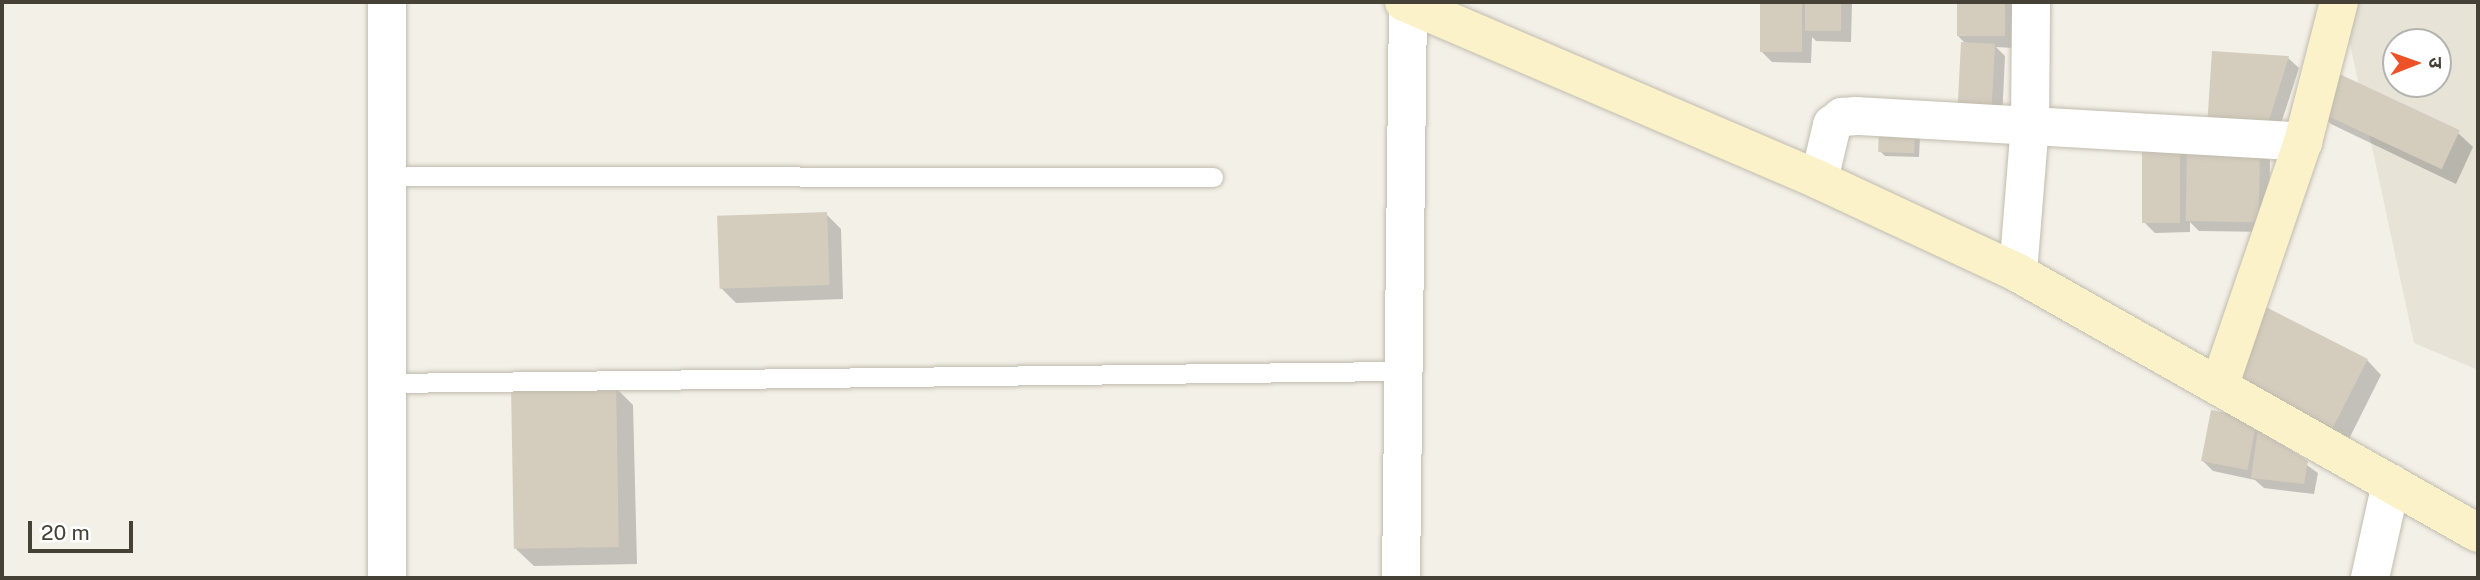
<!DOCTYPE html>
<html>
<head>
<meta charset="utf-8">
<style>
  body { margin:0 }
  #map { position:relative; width:2480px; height:580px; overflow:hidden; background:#f3f0e8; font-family:"Public Sans","Noto Sans Devanagari",sans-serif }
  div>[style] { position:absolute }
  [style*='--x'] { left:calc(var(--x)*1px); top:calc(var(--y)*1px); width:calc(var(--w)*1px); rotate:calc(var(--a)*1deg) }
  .residential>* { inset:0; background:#e7e3d7 }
  .shadow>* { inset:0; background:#0003 }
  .building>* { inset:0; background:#d4cdbe; transform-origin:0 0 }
  .roads { filter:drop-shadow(0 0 2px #c1bcae) drop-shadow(0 0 2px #c1bcae) }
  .lane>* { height:19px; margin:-9.5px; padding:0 9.5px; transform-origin:9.5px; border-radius:9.5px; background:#fff }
  .street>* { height:38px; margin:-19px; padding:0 19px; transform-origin:19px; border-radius:19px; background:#fff }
  .secondary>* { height:38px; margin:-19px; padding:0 19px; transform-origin:19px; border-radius:19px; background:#fbf2ca }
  span { translate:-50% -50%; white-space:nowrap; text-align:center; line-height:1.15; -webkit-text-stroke:7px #fff; paint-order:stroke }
  .frame { position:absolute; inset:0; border:4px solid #464137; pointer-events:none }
  .north { position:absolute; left:2382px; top:28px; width:70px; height:70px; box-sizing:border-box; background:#fff; border:2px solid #b5b3af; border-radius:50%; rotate:89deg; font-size:19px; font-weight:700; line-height:28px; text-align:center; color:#464137 }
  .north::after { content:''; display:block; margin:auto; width:24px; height:32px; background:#ec5127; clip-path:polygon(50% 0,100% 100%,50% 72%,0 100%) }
  .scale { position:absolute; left:28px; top:521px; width:105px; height:32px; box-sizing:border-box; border:4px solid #464137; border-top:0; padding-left:9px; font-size:21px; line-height:24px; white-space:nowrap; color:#464137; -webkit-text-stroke:5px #fff; paint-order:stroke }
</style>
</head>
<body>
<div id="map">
  <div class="residential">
    <i style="clip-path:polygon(evenodd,2341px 2px,2478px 2px,2478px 370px,2414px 343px,2341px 2px,2396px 42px,2438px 42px,2438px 84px,2396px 84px,2396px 42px)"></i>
  </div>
  <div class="shadow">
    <i style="clip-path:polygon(1762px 2px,1852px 2px,1851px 42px,1816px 41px,1812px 37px,1811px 63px,1772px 62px,1761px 51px)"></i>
    <i style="clip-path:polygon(1959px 2px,2016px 2px,2014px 48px,1996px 47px,2005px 56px,2002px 121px,1970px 119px,1966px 44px,1958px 36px)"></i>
    <i style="clip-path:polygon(2213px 53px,2288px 58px,2299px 68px,2276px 139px)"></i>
    <i style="clip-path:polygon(2316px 109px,2458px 133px,2473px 147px,2456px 184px,2331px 124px)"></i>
    <i style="clip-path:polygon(1920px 136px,1919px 157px,1885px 156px,1880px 151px)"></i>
    <i style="clip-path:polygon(2144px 141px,2259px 149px,2270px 160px,2269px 232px,2199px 231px,2190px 222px,2190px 232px,2155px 233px,2144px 222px)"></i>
    <i style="clip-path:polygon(826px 214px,841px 229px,843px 299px,736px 303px,721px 288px)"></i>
    <i style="clip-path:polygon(2367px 360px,2381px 375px,2348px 441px,2243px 387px)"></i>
    <i style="clip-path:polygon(615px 387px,633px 405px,637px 564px,534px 566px,516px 549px)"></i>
    <i style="clip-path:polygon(2256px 421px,2266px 436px,2318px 473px,2314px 494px,2264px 488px,2255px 480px,2213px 471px,2202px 460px)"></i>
  </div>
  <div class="building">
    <i style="left:1760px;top:2px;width:42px;height:50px"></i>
    <i style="left:1805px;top:2px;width:36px;height:29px"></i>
    <i style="left:1957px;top:2px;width:48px;height:34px"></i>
    <i style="left:1961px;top:42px;width:34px;height:67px;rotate:3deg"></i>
    <i style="clip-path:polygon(2212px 51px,2289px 56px,2266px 130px,2207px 127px)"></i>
    <i style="left:2333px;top:71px;width:140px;height:43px;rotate:25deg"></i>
    <i style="left:1879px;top:128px;width:36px;height:24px;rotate:2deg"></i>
    <i style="left:2142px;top:139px;width:38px;height:84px"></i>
    <i style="left:2187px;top:146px;width:73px;height:75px;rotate:1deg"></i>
    <i style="left:827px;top:212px;width:73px;height:110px;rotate:88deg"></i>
    <i style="left:2260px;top:304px;width:121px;height:77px;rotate:27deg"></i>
    <i style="left:616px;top:385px;width:162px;height:105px;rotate:89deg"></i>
    <i style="left:2211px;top:410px;width:47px;height:52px;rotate:11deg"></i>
    <i style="clip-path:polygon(2258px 429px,2308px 461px,2304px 484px,2251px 478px)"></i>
  </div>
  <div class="roads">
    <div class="lane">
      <i style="--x:387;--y:176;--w:826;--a:0.07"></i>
      <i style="--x:386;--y:383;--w:1014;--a:-0.68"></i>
    </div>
    <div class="street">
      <i style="--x:1819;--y:180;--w:57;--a:-76.7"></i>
      <i style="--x:1832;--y:125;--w:13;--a:-39"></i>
      <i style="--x:1842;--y:117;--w:15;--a:-4"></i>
      <i style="--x:1857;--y:116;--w:447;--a:3.3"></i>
      <i style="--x:2018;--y:273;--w:148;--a:-85.4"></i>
      <i style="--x:2030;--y:125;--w:123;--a:-89.5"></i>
      <i style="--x:387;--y:578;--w:576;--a:-90"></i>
      <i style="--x:1401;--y:578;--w:575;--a:-89.3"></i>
      <i style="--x:2370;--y:578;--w:97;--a:-77.5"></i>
    </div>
    <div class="secondary">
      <i style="--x:1404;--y:2;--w:452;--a:23.2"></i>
      <i style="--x:1819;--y:180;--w:220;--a:25"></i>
      <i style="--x:2018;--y:273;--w:528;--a:29.48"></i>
      <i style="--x:2220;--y:384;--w:256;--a:-71.1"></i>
      <i style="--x:2303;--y:142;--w:145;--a:-75.6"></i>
    </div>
  </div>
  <div class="frame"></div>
  <div class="north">उ</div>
  <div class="scale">20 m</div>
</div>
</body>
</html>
